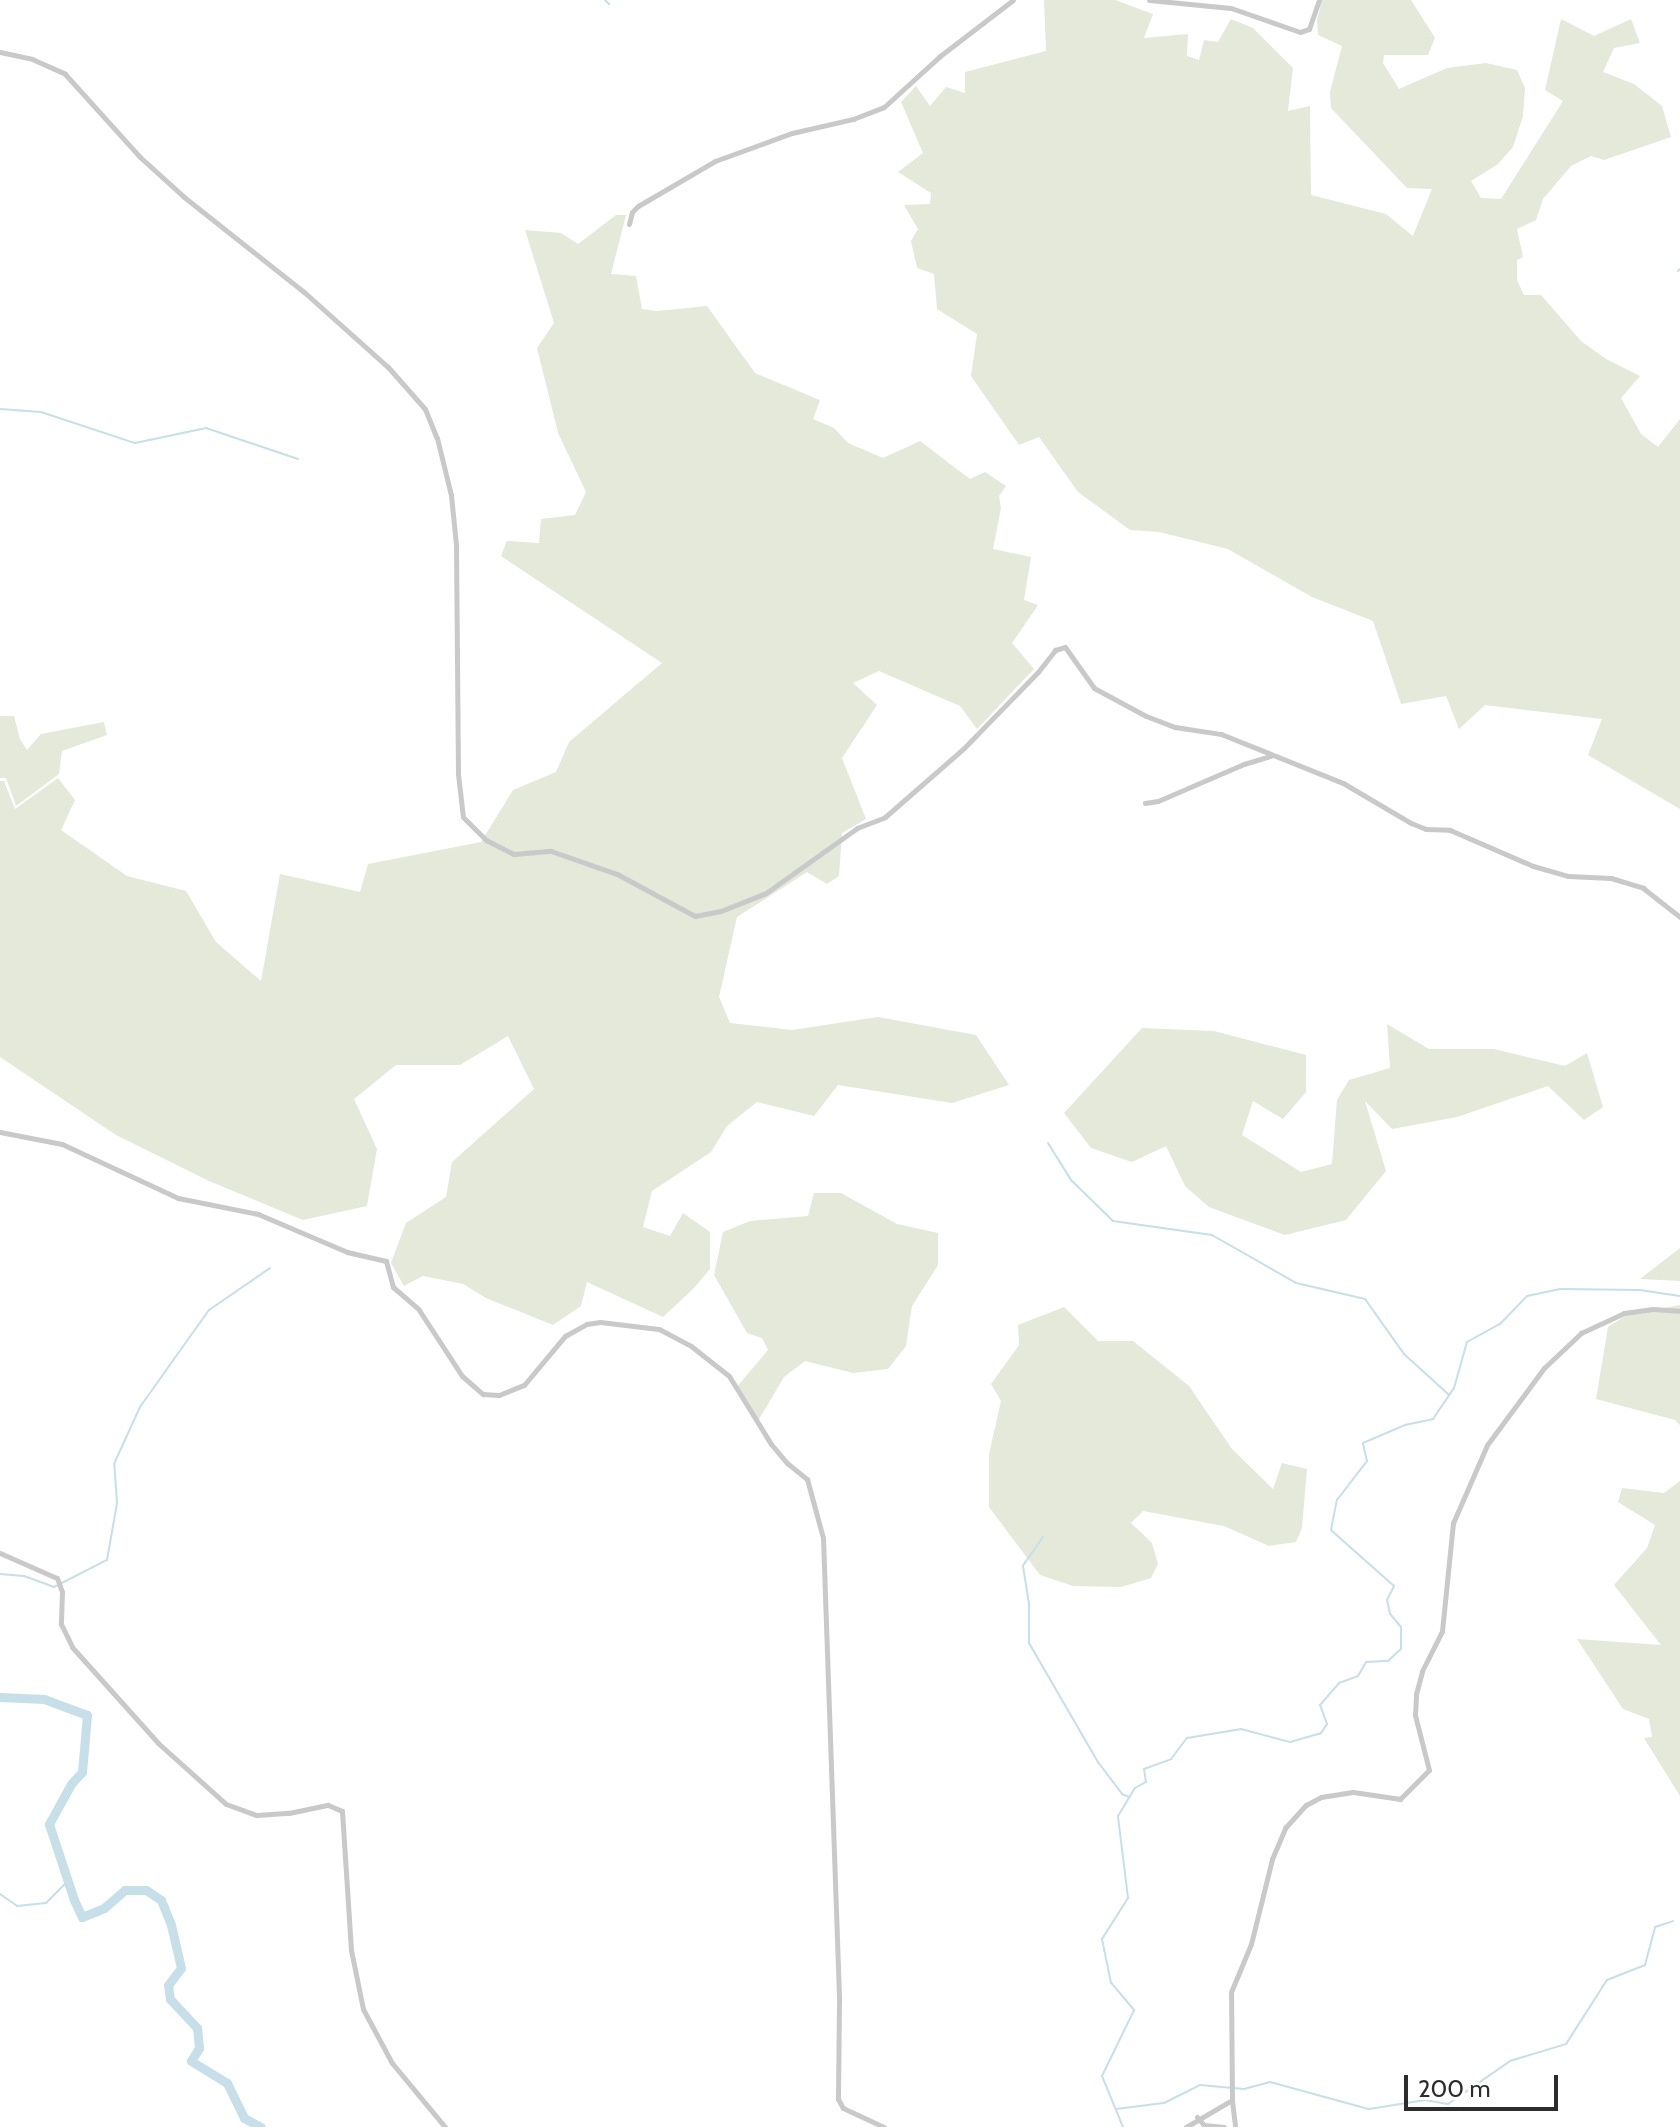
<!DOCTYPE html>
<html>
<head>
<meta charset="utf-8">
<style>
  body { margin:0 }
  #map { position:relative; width:1680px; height:2127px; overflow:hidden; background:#fff; font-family:Cabin,sans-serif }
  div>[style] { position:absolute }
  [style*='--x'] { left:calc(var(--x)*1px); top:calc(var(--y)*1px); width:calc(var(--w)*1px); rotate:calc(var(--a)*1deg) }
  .green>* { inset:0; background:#e4e9da }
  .stream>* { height:2px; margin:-1px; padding:0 1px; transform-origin:1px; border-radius:1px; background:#c6dfe8 }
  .river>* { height:9px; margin:-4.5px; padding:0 4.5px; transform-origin:4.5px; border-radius:4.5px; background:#c6dfe8 }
  .minor>* { height:5px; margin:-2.5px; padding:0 2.5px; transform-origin:2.5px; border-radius:2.5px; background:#c9c9c9 }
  span { translate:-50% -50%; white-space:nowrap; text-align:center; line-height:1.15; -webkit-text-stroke:8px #fff; paint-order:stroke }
  .scale { position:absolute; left:1404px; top:2075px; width:154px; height:36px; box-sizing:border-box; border:4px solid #2c2c2c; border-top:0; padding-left:10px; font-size:24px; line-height:28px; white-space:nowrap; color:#2c2c2c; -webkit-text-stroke:6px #fff; paint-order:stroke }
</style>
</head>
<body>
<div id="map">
  <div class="green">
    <i style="clip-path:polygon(1044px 0,1115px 0,1153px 14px,1144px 38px,1188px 34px,1187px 56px,1199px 60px,1204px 40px,1218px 42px,1231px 19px,1253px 28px,1293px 68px,1288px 111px,1310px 106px,1311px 195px,1386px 214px,1413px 236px,1432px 189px,1407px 188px,1331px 108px,1330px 92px,1342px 46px,1318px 35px,1317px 20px,1322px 0,1411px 0,1435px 38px,1428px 55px,1384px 55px,1383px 63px,1399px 89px,1447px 68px,1486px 63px,1517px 70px,1525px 88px,1523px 116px,1513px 147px,1498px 164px,1471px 181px,1481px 198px,1501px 199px,1563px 101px,1545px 90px,1561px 19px,1594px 36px,1631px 19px,1640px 43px,1614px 48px,1603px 72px,1634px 84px,1662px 106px,1671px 137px,1604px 160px,1591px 156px,1571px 166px,1543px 199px,1536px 220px,1517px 229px,1523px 257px,1517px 260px,1517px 280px,1524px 295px,1541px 295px,1581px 341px,1606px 359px,1640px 376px,1621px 398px,1641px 434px,1658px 447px,1680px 419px,1680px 809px,1588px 755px,1602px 719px,1485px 705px,1459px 729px,1446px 696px,1401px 704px,1373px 621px,1312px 597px,1228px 549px,1159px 532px,1130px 530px,1078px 492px,1039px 437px,1019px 445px,971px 376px,977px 334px,937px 309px,934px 274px,917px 268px,911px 241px,918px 229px,904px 205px,930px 204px,931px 193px,898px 172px,923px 153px,901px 102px,916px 86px,930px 106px,946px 87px,965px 93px,965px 72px,1046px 51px)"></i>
    <i style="clip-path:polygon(616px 215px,626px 215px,611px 274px,636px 276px,642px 309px,657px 311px,707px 306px,755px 373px,820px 400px,813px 419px,834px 428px,848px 443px,883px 458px,920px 441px,970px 479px,985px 472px,1006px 486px,999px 496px,1001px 508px,993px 549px,1031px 557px,1024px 600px,1038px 605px,1012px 643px,1034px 669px,977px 729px,960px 706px,879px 671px,853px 683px,877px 705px,842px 758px,866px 819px,842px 833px,839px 876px,827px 884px,807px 872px,737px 917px,719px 997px,730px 1023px,792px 1030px,878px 1017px,976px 1035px,1009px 1085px,952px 1103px,838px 1085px,814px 1116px,757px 1102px,727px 1126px,711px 1152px,652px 1191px,643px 1227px,670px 1236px,683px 1213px,710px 1232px,710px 1269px,693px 1289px,663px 1317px,587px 1282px,581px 1306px,553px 1325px,486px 1298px,463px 1284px,423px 1276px,404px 1286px,391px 1263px,406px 1223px,446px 1197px,452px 1162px,534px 1089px,508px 1036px,460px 1065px,396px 1065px,354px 1099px,377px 1149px,367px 1206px,303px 1220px,209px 1181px,116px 1135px,0 1057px,0 781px,4px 781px,15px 809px,58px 778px,75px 800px,61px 830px,127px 876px,186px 891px,216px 942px,261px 981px,280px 874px,360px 892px,368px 864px,481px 842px,513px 790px,556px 772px,569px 742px,662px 663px,501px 556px,507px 541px,539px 543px,541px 519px,575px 515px,586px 492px,558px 433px,537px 348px,554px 323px,525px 230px,561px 233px,578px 244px)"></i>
    <i style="clip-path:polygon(0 716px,14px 716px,20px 739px,27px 750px,41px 734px,104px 722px,107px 735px,62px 751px,59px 774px,16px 806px,6px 778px,0 778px)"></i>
    <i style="clip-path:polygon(1387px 1024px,1429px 1049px,1494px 1049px,1565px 1066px,1587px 1053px,1603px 1107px,1584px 1120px,1548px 1086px,1457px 1117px,1392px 1129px,1365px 1101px,1386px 1171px,1346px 1220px,1285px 1235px,1209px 1207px,1185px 1186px,1166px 1146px,1132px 1162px,1091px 1148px,1064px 1113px,1142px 1028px,1214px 1031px,1306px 1055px,1306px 1092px,1283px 1119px,1253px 1101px,1242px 1135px,1301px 1172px,1332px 1164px,1337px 1100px,1349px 1080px,1390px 1068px)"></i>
    <i style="clip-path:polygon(814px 1193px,841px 1193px,897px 1224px,938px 1233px,938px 1265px,912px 1306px,906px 1346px,888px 1369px,853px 1373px,805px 1361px,784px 1377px,758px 1421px,736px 1388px,768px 1350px,762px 1338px,747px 1333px,714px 1275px,723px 1232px,750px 1221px,808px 1216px)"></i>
    <i style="clip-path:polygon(1680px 1248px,1680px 1281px,1640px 1279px)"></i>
    <i style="clip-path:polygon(1680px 1305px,1680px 1425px,1675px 1420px,1596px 1399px,1608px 1327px,1627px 1315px)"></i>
    <i style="clip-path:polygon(1064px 1307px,1098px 1341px,1133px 1341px,1189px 1386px,1232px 1449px,1273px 1489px,1282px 1463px,1307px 1469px,1302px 1528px,1296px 1542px,1269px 1546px,1224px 1526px,1143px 1511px,1131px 1523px,1152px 1543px,1158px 1564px,1151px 1578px,1121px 1587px,1073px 1586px,1040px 1575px,989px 1507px,989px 1454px,1001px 1401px,991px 1384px,1019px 1345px,1018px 1325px)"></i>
    <i style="clip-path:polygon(1680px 1481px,1680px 1796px,1644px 1738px,1652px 1737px,1649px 1719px,1623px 1709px,1577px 1639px,1661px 1645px,1614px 1585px,1647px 1548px,1655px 1525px,1618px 1502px,1622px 1488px,1664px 1493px)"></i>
  </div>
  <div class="stream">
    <i style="--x:605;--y:0;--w:6;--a:45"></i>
    <i style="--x:1678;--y:271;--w:3;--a:-45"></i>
    <i style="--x:0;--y:409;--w:41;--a:4.2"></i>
    <i style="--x:41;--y:412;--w:99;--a:18.3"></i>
    <i style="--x:135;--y:443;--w:73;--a:-11.9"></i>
    <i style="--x:206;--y:428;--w:97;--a:18.6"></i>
    <i style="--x:1048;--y:1143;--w:44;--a:58.1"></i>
    <i style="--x:1071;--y:1180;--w:59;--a:44.3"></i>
    <i style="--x:1113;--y:1221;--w:100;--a:8"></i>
    <i style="--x:1212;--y:1235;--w:97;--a:29.7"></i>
    <i style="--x:1296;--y:1283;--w:71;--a:13.1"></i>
    <i style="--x:1365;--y:1299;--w:67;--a:54.7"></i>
    <i style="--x:1404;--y:1354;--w:61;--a:42.3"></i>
    <i style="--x:1043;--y:1537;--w:35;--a:125"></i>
    <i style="--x:1023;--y:1566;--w:37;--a:81"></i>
    <i style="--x:1029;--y:1603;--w:40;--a:90"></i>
    <i style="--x:1029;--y:1643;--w:138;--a:59.9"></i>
    <i style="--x:1098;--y:1762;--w:40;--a:53"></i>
    <i style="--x:1122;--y:1794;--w:8;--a:23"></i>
    <i style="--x:0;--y:1574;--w:24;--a:5"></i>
    <i style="--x:24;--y:1576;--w:32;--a:20"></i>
    <i style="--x:54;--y:1587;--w:59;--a:-27"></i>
    <i style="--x:107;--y:1560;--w:58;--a:-80"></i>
    <i style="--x:117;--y:1503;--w:39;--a:-94"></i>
    <i style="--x:114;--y:1464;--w:63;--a:-65.5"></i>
    <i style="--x:140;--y:1407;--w:119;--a:-54.6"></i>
    <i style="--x:209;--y:1310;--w:74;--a:-34.5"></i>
    <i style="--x:0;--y:1894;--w:21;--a:35"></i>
    <i style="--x:17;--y:1906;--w:29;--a:-6"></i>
    <i style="--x:46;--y:1903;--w:31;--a:-45"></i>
    <i style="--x:1116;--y:2109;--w:48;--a:-7.1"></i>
    <i style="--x:1164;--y:2103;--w:40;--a:-26.6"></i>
    <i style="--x:1200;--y:2085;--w:44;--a:5.2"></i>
    <i style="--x:1244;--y:2089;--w:27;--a:-15"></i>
    <i style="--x:1270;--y:2082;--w:103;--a:15.3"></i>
    <i style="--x:1369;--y:2109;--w:57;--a:-9.1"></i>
    <i style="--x:1425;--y:2100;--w:23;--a:10"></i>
    <i style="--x:1448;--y:2104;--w:75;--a:-34.7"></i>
    <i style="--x:1510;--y:2061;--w:59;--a:-16.9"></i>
    <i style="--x:1566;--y:2044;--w:76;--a:-57.4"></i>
    <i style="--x:1607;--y:1980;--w:41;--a:-21.5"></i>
    <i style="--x:1645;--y:1965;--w:39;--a:-75"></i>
    <i style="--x:1655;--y:1927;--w:19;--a:-18"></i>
    <i style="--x:1123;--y:2127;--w:55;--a:-112.4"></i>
    <i style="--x:1102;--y:2076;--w:73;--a:-64.1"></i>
    <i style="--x:1134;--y:2010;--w:35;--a:-130"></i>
    <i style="--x:1111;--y:1983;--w:45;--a:-101.6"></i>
    <i style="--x:1102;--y:1939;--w:49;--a:-57.6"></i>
    <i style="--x:1128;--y:1898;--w:83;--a:-97"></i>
    <i style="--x:1118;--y:1816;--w:33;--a:-59"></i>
    <i style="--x:1135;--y:1788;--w:13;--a:-29"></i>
    <i style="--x:1146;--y:1782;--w:13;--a:-99"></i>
    <i style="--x:1144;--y:1769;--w:29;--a:-20"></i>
    <i style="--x:1171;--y:1759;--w:26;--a:-53"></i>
    <i style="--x:1187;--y:1738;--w:55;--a:-9.5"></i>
    <i style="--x:1241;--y:1729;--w:51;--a:14.9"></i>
    <i style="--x:1290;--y:1742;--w:32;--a:-16"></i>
    <i style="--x:1321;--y:1733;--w:11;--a:-56"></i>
    <i style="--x:1327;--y:1724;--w:20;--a:-110"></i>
    <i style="--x:1320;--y:1705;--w:29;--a:-49"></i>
    <i style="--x:1339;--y:1683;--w:20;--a:-20"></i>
    <i style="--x:1358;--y:1676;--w:16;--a:-60"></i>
    <i style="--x:1366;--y:1662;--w:22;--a:-3"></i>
    <i style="--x:1388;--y:1661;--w:18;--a:-43"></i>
    <i style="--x:1401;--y:1649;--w:22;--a:-90"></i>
    <i style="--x:1401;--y:1627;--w:17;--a:-130"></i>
    <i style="--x:1390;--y:1614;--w:14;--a:-102"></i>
    <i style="--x:1387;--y:1600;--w:16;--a:-63"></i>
    <i style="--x:1394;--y:1586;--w:84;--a:-138.4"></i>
    <i style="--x:1331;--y:1530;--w:31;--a:-79"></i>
    <i style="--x:1337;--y:1500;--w:49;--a:-52.4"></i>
    <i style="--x:1367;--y:1461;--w:18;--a:-103"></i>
    <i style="--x:1363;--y:1443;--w:46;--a:-23.2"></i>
    <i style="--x:1405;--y:1425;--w:29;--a:-12"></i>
    <i style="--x:1433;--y:1419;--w:37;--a:-56"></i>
    <i style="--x:1454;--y:1388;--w:48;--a:-74.2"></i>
    <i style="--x:1467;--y:1342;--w:38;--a:-29"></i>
    <i style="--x:1500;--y:1324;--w:39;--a:-46"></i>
    <i style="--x:1527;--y:1296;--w:35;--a:-12"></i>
    <i style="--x:1561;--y:1289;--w:79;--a:0.7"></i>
    <i style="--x:1640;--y:1290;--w:40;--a:8.5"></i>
  </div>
  <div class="river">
    <i style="--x:0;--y:1697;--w:44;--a:2.6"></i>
    <i style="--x:44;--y:1699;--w:46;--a:20.4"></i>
    <i style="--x:87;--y:1715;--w:57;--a:95"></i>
    <i style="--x:82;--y:1772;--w:16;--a:133"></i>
    <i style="--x:71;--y:1784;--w:46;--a:118.8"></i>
    <i style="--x:49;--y:1824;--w:80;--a:71.8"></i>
    <i style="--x:74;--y:1900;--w:19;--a:65"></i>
    <i style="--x:82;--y:1917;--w:24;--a:-22"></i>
    <i style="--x:104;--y:1908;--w:28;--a:-41"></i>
    <i style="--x:125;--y:1890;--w:21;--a:0"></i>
    <i style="--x:146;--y:1890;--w:18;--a:34"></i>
    <i style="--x:161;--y:1900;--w:27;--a:68"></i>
    <i style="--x:171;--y:1925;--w:44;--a:76.9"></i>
    <i style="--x:181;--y:1968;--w:21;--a:127"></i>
    <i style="--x:168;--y:1985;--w:14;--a:82"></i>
    <i style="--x:170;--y:1999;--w:40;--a:47"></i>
    <i style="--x:197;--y:2028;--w:20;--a:84"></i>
    <i style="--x:199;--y:2048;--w:15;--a:122"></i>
    <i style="--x:191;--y:2061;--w:42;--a:31.4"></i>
    <i style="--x:227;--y:2083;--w:39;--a:64"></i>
    <i style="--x:244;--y:2118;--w:19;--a:28"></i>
  </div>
  <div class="minor">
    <i style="--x:1149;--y:0;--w:82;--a:5.6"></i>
    <i style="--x:1231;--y:8;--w:73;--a:19.2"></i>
    <i style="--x:1300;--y:32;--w:9;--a:-18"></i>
    <i style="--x:1309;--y:29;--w:31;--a:-71"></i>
    <i style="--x:0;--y:52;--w:33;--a:12"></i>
    <i style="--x:32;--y:59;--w:36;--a:24"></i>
    <i style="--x:65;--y:74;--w:112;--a:47.9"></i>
    <i style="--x:140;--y:157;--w:59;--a:42.3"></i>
    <i style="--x:184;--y:197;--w:153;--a:38.4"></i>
    <i style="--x:304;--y:292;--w:113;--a:41.8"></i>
    <i style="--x:388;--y:367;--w:56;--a:48.6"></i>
    <i style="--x:425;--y:409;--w:31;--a:68"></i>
    <i style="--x:437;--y:438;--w:59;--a:76.2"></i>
    <i style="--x:451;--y:495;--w:50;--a:84.3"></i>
    <i style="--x:456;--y:545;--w:229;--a:89.5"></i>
    <i style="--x:458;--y:774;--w:43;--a:83.4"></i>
    <i style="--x:463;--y:817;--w:33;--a:45"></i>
    <i style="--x:486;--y:840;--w:31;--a:27"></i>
    <i style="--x:514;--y:854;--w:37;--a:-5"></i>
    <i style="--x:551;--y:851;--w:70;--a:19.2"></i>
    <i style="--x:617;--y:874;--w:89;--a:28.3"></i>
    <i style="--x:695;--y:916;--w:26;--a:-11"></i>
    <i style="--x:721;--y:911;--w:48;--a:-21.8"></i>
    <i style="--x:766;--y:893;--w:112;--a:-35.5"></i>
    <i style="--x:857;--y:828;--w:30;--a:-21"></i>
    <i style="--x:885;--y:817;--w:105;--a:-41.1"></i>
    <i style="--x:964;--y:748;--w:106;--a:-45.8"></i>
    <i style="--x:1038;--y:672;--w:28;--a:-52"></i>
    <i style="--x:1055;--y:650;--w:10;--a:-17"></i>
    <i style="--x:1065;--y:647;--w:50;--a:54.7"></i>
    <i style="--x:1094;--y:688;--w:59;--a:28.3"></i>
    <i style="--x:1146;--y:716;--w:31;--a:21"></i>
    <i style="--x:1175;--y:727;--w:47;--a:8.7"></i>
    <i style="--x:1221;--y:734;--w:131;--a:21.9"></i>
    <i style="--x:1343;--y:783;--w:79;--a:30.5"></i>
    <i style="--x:1411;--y:823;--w:16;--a:22"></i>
    <i style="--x:1426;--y:829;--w:24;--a:2"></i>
    <i style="--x:1450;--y:830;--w:90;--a:23.4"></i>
    <i style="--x:1533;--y:866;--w:36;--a:16"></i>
    <i style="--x:1568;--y:876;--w:43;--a:2.7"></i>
    <i style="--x:1611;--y:878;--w:34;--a:17"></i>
    <i style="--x:1643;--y:888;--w:47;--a:38.1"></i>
    <i style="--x:629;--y:224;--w:12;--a:-76"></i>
    <i style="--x:632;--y:212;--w:8;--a:-45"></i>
    <i style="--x:638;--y:206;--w:89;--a:-30.3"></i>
    <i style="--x:715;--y:161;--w:82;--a:-20"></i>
    <i style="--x:792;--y:133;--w:63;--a:-12.9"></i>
    <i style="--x:853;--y:119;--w:33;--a:-21"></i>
    <i style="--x:884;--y:107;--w:76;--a:-42.3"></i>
    <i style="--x:940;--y:56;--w:92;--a:-37.5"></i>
    <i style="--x:1145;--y:803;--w:13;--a:-9"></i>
    <i style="--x:1158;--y:801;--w:94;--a:-23.3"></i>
    <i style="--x:1244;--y:764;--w:28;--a:-17"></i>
    <i style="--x:0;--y:1132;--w:63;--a:11"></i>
    <i style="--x:62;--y:1144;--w:128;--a:25"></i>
    <i style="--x:178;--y:1198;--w:82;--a:11.3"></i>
    <i style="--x:258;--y:1214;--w:97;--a:23.1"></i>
    <i style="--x:347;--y:1252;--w:40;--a:13"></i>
    <i style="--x:386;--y:1261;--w:27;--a:75"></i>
    <i style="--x:393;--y:1287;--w:35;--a:41"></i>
    <i style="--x:419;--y:1310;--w:79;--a:56.9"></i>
    <i style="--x:462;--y:1376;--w:28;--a:41"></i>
    <i style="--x:483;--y:1394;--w:16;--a:4"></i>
    <i style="--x:499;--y:1395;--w:27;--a:-22"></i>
    <i style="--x:524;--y:1385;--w:64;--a:-50.1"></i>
    <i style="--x:565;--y:1336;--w:25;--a:-29"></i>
    <i style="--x:587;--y:1324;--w:13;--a:-9"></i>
    <i style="--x:600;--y:1322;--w:59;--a:6.8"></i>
    <i style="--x:659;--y:1329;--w:36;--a:28"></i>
    <i style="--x:691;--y:1346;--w:48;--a:38.3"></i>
    <i style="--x:729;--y:1376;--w:80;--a:58.3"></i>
    <i style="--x:771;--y:1444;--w:25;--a:50"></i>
    <i style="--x:787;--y:1463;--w:26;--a:39"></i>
    <i style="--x:807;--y:1479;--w:61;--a:74.8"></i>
    <i style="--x:823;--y:1538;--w:463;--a:88"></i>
    <i style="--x:839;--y:2001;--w:98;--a:90.6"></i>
    <i style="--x:838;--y:2099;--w:10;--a:61"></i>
    <i style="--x:843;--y:2108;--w:45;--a:24.9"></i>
    <i style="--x:0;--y:1553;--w:62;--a:23.7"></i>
    <i style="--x:57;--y:1578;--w:15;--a:70"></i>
    <i style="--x:62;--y:1592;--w:32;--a:92"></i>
    <i style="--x:61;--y:1624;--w:25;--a:64"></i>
    <i style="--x:72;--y:1647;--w:129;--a:48.1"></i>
    <i style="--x:158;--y:1743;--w:91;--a:41.9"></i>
    <i style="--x:226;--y:1804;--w:33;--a:20"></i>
    <i style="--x:257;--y:1815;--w:32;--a:-4"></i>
    <i style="--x:289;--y:1813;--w:40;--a:-12"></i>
    <i style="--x:328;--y:1805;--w:15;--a:23"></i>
    <i style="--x:342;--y:1811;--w:139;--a:86.3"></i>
    <i style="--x:351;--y:1950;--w:60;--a:78.5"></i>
    <i style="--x:363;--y:2009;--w:61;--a:61.8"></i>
    <i style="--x:392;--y:2063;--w:83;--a:50.4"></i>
    <i style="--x:1232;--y:2101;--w:26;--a:83"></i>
    <i style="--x:1197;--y:2117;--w:11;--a:49"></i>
    <i style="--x:1204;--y:2125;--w:20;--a:6"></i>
    <i style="--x:1186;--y:2127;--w:53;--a:-30.4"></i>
    <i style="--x:1232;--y:2100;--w:108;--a:-90.5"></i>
    <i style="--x:1231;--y:1992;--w:52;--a:-67.4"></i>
    <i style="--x:1251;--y:1944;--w:88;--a:-76.1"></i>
    <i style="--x:1272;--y:1859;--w:34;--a:-67"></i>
    <i style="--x:1285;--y:1828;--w:31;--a:-48"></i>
    <i style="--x:1306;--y:1805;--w:17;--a:-28"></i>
    <i style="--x:1321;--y:1797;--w:32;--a:-9"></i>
    <i style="--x:1353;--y:1792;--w:48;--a:8.5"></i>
    <i style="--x:1400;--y:1799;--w:41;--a:-45"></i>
    <i style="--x:1429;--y:1770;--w:57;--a:-104.3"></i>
    <i style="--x:1415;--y:1715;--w:21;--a:-87"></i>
    <i style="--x:1416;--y:1694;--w:24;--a:-75"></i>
    <i style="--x:1422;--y:1671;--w:45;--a:-63.4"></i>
    <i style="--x:1442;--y:1631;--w:109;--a:-84.2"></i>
    <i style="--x:1453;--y:1523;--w:85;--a:-66.4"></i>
    <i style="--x:1487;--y:1445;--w:96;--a:-53.5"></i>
    <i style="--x:1544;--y:1368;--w:51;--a:-43.4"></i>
    <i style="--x:1581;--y:1333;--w:47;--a:-24.9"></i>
    <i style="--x:1624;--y:1313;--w:29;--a:-8"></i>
    <i style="--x:1653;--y:1309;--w:27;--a:4"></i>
  </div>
  <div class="scale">200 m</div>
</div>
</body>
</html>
